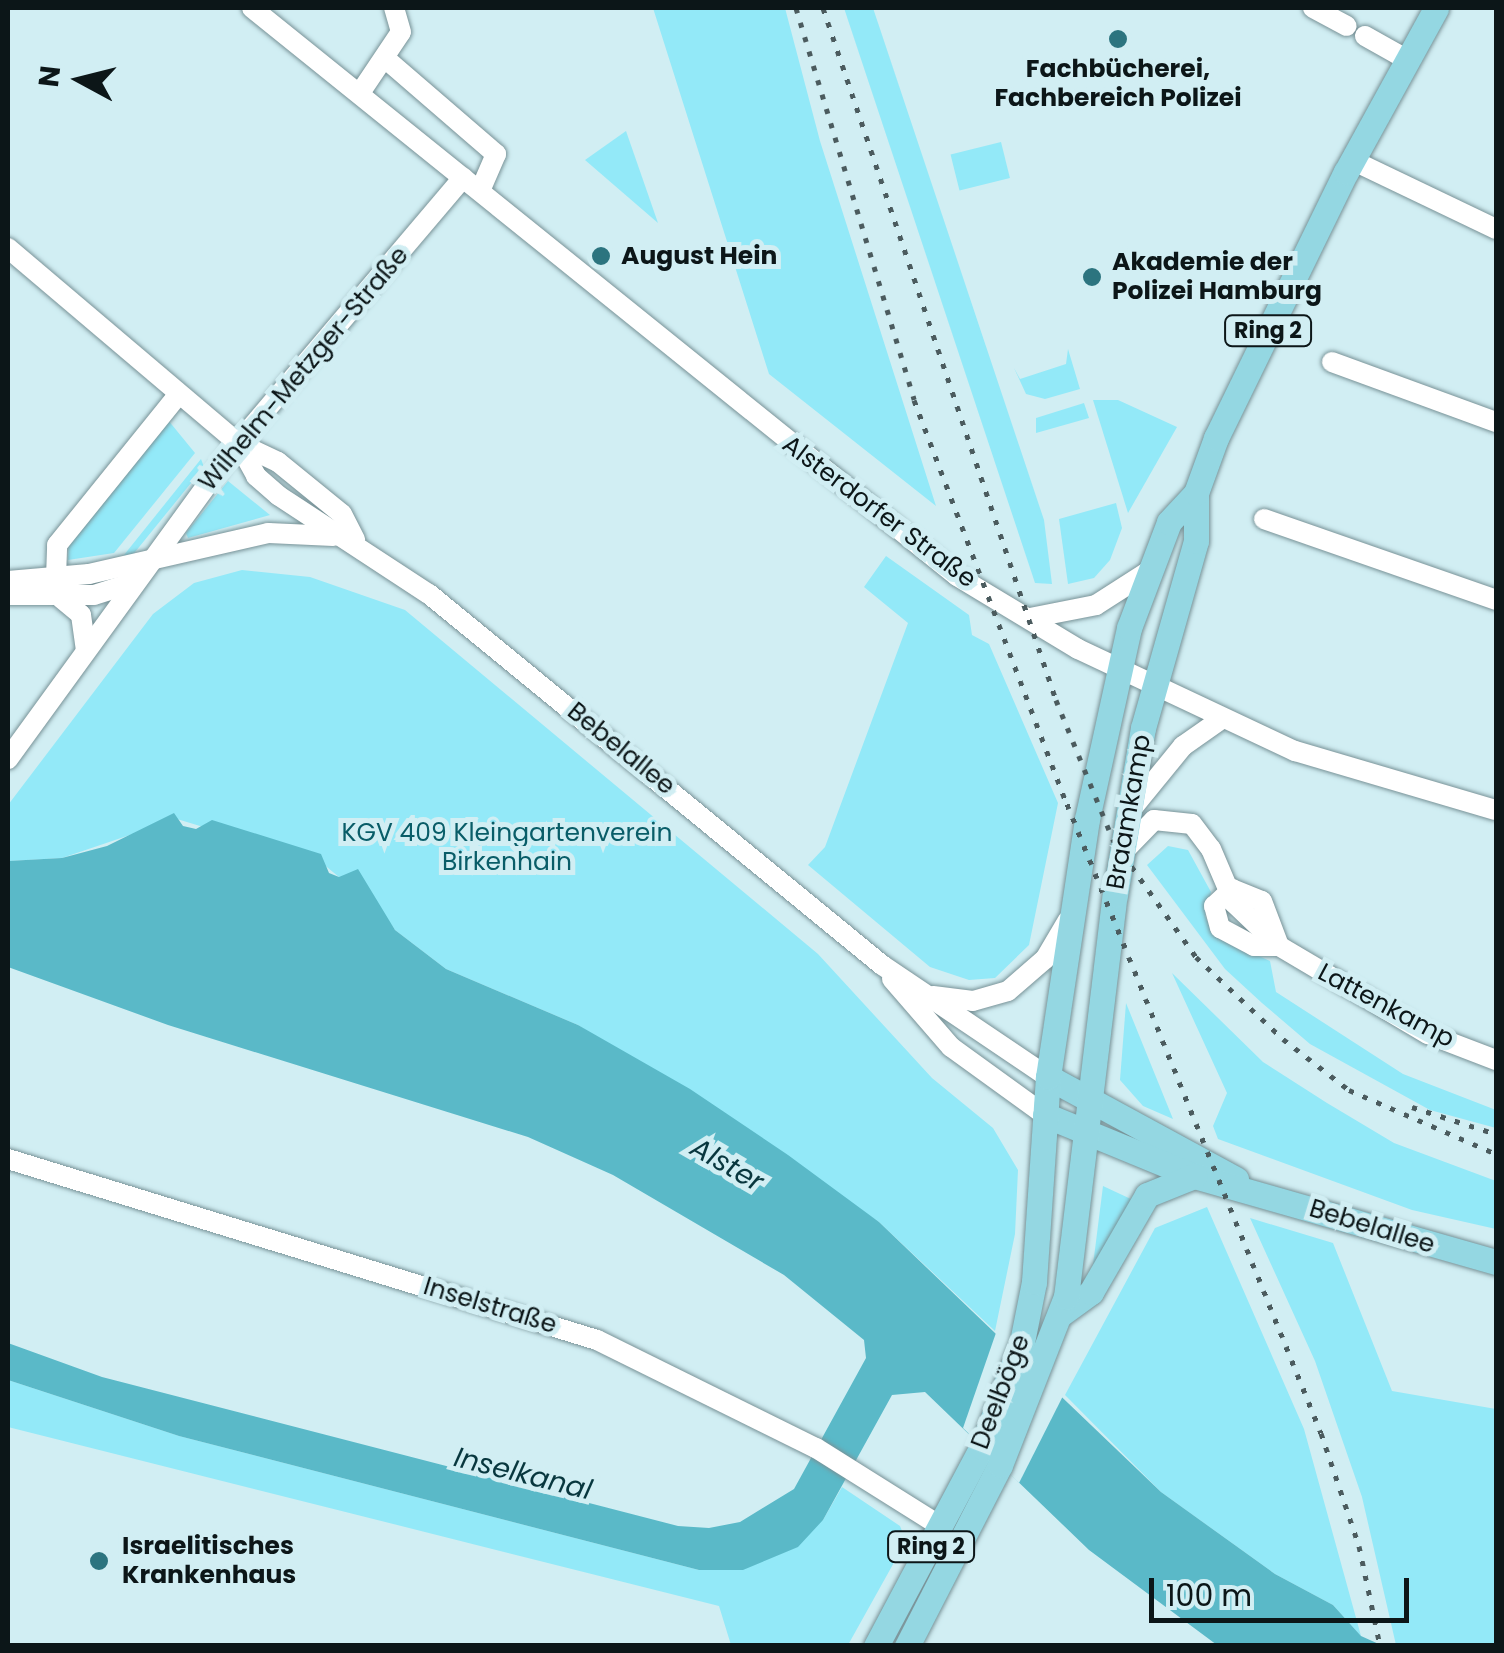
<!DOCTYPE html>
<html>
<head>
<meta charset="utf-8">
<style>
  body { margin:0 }
  #map { position:relative; width:1504px; height:1653px; overflow:hidden; background:#d1eef3; font-family:Poppins,sans-serif }
  div>[style] { position:absolute }
  [style*='--x'] { left:calc(var(--x)*1px); top:calc(var(--y)*1px); width:calc(var(--w)*1px); rotate:calc(var(--a)*1deg) }
  .green>* { inset:0; background:#93e9f8; transform-origin:0 0 }
  .water>* { inset:0; background:#5ab9c8 }
  .pier>* { inset:0; background:#d1eef3 }
  .roads { filter:drop-shadow(0 0 2px #789297) drop-shadow(0 0 2px #789297) }
  .minor>* { height:20px; margin:-10px; padding:0 10px; transform-origin:10px; border-radius:10px; background:#fff }
  .major>* { height:25px; margin:-12.5px; padding:0 12.5px; transform-origin:12.5px; border-radius:12.5px; background:#94d7e2 }
  .rail>* { height:5px; margin-top:-2.5px; transform-origin:0; background:repeating-linear-gradient(90deg,#4b5b5e 0 5px,transparent 0 15px) }
  .dots>* { width:28px; height:28px; translate:-50% -50%; box-sizing:border-box; border:5px solid #d1eef3; border-radius:50% }
  span { translate:-50% -50%; white-space:nowrap; text-align:center; line-height:1.15; -webkit-text-stroke:10px #d1eef3; paint-order:stroke }
  .shield-label span { padding:2px 8px; background:#d1eef3; border:2px solid; border-radius:8px; -webkit-text-stroke-width:0 }
  .shield-label { font-size:22px; color:#0c1618; font-weight:700 }
  .poi-label { font-size:25px; color:#0c1618; font-weight:700 }
  .left { translate:0 -50%; text-align:left }
  .street-label { font-size:25px; color:#0c1618 }
  .park-label { font-size:25px; color:#095d68 }
  .water-label { font-size:28px; color:#08373e; font-style:italic }
  .frame { position:absolute; inset:0; border:10px solid #0c1618; pointer-events:none }
  .north { position:absolute; left:30px; top:30px; width:100px; height:100px; -webkit-text-stroke:8px #d1eef3; paint-order:stroke; rotate:277deg; font-size:28px; font-weight:700; line-height:40px; text-align:center; color:#0c1618 }
  .north::after { content:''; display:block; margin:auto; width:35px; height:45px; background:#0c1618; clip-path:polygon(50% 0,100% 100%,50% 72%,0 100%) }
  .scale { position:absolute; left:1149px; top:1578px; width:260px; height:45px; box-sizing:border-box; border:5px solid #0c1618; border-top:0; padding-left:12px; font-size:30px; line-height:35px; white-space:nowrap; color:#0c1618; -webkit-text-stroke:8px #d1eef3; paint-order:stroke }
</style>
</head>
<body>
<div id="map">
  <div class="green">
    <i style="clip-path:polygon(653px 8px,785px 8px,820px 141px,936px 506px,769px 374px)"></i>
    <i style="clip-path:polygon(844px 8px,873px 8px,1044px 520px,1052px 584px,1035px 583px)"></i>
    <i style="clip-path:polygon(626px 131px,658px 223px,585px 160px)"></i>
    <i style="left:1001px;top:142px;width:37px;height:52px;rotate:76deg"></i>
    <i style="clip-path:polygon(1068px 349px,1080px 389px,1045px 399px,1026px 394px,1014px 368px,1020px 379px,1066px 364px)"></i>
    <i style="clip-path:polygon(1093px 400px,1118px 400px,1177px 427px,1128px 513px)"></i>
    <i style="clip-path:polygon(1084px 403px,1089px 418px,1036px 433px,1036px 418px)"></i>
    <i style="clip-path:polygon(168px 420px,195px 453px,114px 553px,68px 560px,69px 539px)"></i>
    <i style="clip-path:polygon(201px 459px,204px 467px,131px 557px,120px 560px)"></i>
    <i style="clip-path:polygon(228px 481px,270px 515px,188px 538px,186px 533px)"></i>
    <i style="clip-path:polygon(1116px 503px,1122px 528px,1110px 560px,1094px 578px,1068px 584px,1059px 519px)"></i>
    <i style="clip-path:polygon(886px 556px,969px 615px,972px 635px,989px 644px,1058px 803px,1029px 945px,995px 978px,969px 980px,930px 967px,808px 865px,825px 847px,908px 623px,864px 587px)"></i>
    <i style="clip-path:polygon(242px 570px,310px 577px,405px 610px,818px 954px,932px 1078px,993px 1128px,1018px 1170px,1015px 1234px,995px 1331px,879px 1222px,578px 1025px,446px 969px,395px 930px,358px 877px,339px 877px,322px 863px,177px 819px,62px 858px,8px 861px,8px 805px,153px 614px,194px 583px)"></i>
    <i style="clip-path:polygon(1168px 846px,1188px 850px,1211px 892px,1205px 916px,1214px 936px,1270px 961px,1276px 992px,1403px 1074px,1496px 1110px,1496px 1128px,1430px 1110px,1310px 1044px,1262px 1003px,1225px 969px,1147px 865px)"></i>
    <i style="clip-path:polygon(1172px 973px,1263px 1062px,1327px 1103px,1394px 1143px,1496px 1181px,1496px 1229px,1412px 1210px,1218px 1139px,1213px 1126px,1227px 1093px)"></i>
    <i style="clip-path:polygon(1126px 1003px,1173px 1119px,1143px 1106px,1120px 1080px)"></i>
    <i style="clip-path:polygon(1103px 1186px,1133px 1200px,1092px 1273px)"></i>
    <i style="clip-path:polygon(1207px 1207px,1304px 1429px,1361px 1636px,1333px 1605px,1275px 1574px,1161px 1492px,1065px 1395px,1155px 1228px)"></i>
    <i style="clip-path:polygon(1250px 1218px,1333px 1243px,1392px 1391px,1496px 1409px,1496px 1645px,1396px 1645px,1362px 1497px,1315px 1361px)"></i>
    <i style="clip-path:polygon(8px 1380px,179px 1436px,699px 1570px,823px 1520px,842px 1487px,900px 1526px,906px 1541px,848px 1645px,731px 1645px,719px 1606px,8px 1427px)"></i>
  </div>
  <div class="water">
    <i style="clip-path:polygon(174px 813px,183px 826px,196px 829px,212px 820px,321px 854px,329px 873px,339px 877px,358px 869px,395px 930px,446px 969px,578px 1025px,690px 1089px,788px 1155px,879px 1222px,1161px 1492px,1275px 1574px,1333px 1605px,1361px 1636px,1381px 1645px,1217px 1645px,1089px 1550px,925px 1392px,892px 1395px,823px 1520px,798px 1547px,743px 1570px,699px 1570px,179px 1436px,8px 1380px,8px 1343px,102px 1377px,678px 1526px,709px 1528px,740px 1522px,794px 1489px,866px 1358px,864px 1340px,784px 1275px,613px 1175px,528px 1137px,168px 1025px,8px 967px,8px 861px,62px 858px,107px 846px)"></i>
  </div>
  <div class="pier">
    <i style="clip-path:polygon(998px 1327px,1066px 1390px,1019px 1483px,963px 1428px)"></i>
  </div>
  <div class="roads">
    <div class="minor">
      <i style="--x:252;--y:8;--w:905;--a:38.86"></i>
      <i style="--x:957;--y:576;--w:141;--a:31.1"></i>
      <i style="--x:1078;--y:649;--w:240;--a:25.2"></i>
      <i style="--x:1295;--y:751;--w:209;--a:16.4"></i>
      <i style="--x:1313;--y:8;--w:38;--a:28"></i>
      <i style="--x:1365;--y:36;--w:47;--a:29.3"></i>
      <i style="--x:387;--y:60;--w:144;--a:40.8"></i>
      <i style="--x:496;--y:154;--w:40;--a:113.4"></i>
      <i style="--x:360;--y:93;--w:73;--a:-56.1"></i>
      <i style="--x:401;--y:32;--w:25;--a:-106"></i>
      <i style="--x:1352;--y:160;--w:160;--a:25.6"></i>
      <i style="--x:8;--y:248;--w:302;--a:40.3"></i>
      <i style="--x:238;--y:443;--w:44;--a:25.4"></i>
      <i style="--x:278;--y:462;--w:82;--a:39.1"></i>
      <i style="--x:342;--y:514;--w:29;--a:63"></i>
      <i style="--x:1332;--y:362;--w:175;--a:20.1"></i>
      <i style="--x:238;--y:443;--w:38;--a:61"></i>
      <i style="--x:256;--y:476;--w:30;--a:41"></i>
      <i style="--x:279;--y:496;--w:179;--a:33.2"></i>
      <i style="--x:429;--y:594;--w:586;--a:39.32"></i>
      <i style="--x:882;--y:965;--w:200;--a:34"></i>
      <i style="--x:1264;--y:519;--w:246;--a:19.2"></i>
      <i style="--x:56;--y:578;--w:33;--a:-88"></i>
      <i style="--x:57;--y:545;--w:194;--a:-51.1"></i>
      <i style="--x:8;--y:581;--w:81;--a:-4.9"></i>
      <i style="--x:89;--y:574;--w:184;--a:-12.9"></i>
      <i style="--x:268;--y:533;--w:66;--a:2.6"></i>
      <i style="--x:8;--y:595;--w:86;--a:0"></i>
      <i style="--x:94;--y:595;--w:43;--a:-17.6"></i>
      <i style="--x:61;--y:598;--w:26;--a:40"></i>
      <i style="--x:81;--y:615;--w:35;--a:82"></i>
      <i style="--x:1030;--y:618;--w:67;--a:-11.1"></i>
      <i style="--x:1096;--y:605;--w:63;--a:-32.7"></i>
      <i style="--x:8;--y:759;--w:391;--a:-54"></i>
      <i style="--x:238;--y:443;--w:348;--a:-49.7"></i>
      <i style="--x:1130;--y:811;--w:84;--a:-50.8"></i>
      <i style="--x:1183;--y:746;--w:49;--a:-35"></i>
      <i style="--x:1122;--y:853;--w:46;--a:-45.9"></i>
      <i style="--x:1154;--y:820;--w:38;--a:6"></i>
      <i style="--x:1192;--y:824;--w:31;--a:53"></i>
      <i style="--x:1211;--y:849;--w:59;--a:66.9"></i>
      <i style="--x:1234;--y:903;--w:62;--a:43.7"></i>
      <i style="--x:1279;--y:946;--w:173;--a:30.6"></i>
      <i style="--x:1428;--y:1034;--w:73;--a:20.9"></i>
      <i style="--x:1232;--y:889;--w:32;--a:22"></i>
      <i style="--x:1262;--y:901;--w:48;--a:69.3"></i>
      <i style="--x:1279;--y:946;--w:25;--a:180"></i>
      <i style="--x:1254;--y:946;--w:38;--a:-152"></i>
      <i style="--x:1220;--y:928;--w:23;--a:-105"></i>
      <i style="--x:1214;--y:906;--w:25;--a:-43"></i>
      <i style="--x:892;--y:979;--w:90;--a:49.1"></i>
      <i style="--x:951;--y:1047;--w:116;--a:35.9"></i>
      <i style="--x:933;--y:996;--w:40;--a:7.1"></i>
      <i style="--x:973;--y:1001;--w:36;--a:-16"></i>
      <i style="--x:1008;--y:991;--w:49;--a:-40.9"></i>
      <i style="--x:1045;--y:959;--w:45;--a:-59.5"></i>
      <i style="--x:8;--y:1159;--w:616;--a:17.08"></i>
      <i style="--x:597;--y:1340;--w:244;--a:26.3"></i>
      <i style="--x:816;--y:1448;--w:149;--a:32.1"></i>
    </div>
    <div class="major">
      <i style="--x:1048;--y:1077;--w:214;--a:28.5"></i>
      <i style="--x:1045;--y:1115;--w:161;--a:22.3"></i>
      <i style="--x:1194;--y:1176;--w:314;--a:15.9"></i>
      <i style="--x:1061;--y:1314;--w:37;--a:-36"></i>
      <i style="--x:1091;--y:1292;--w:112;--a:-60"></i>
      <i style="--x:1147;--y:1195;--w:51;--a:-22"></i>
      <i style="--x:876;--y:1646;--w:225;--a:-62"></i>
      <i style="--x:982;--y:1447;--w:112;--a:-69.1"></i>
      <i style="--x:1022;--y:1342;--w:61;--a:-78.7"></i>
      <i style="--x:1034;--y:1282;--w:205;--a:-86.1"></i>
      <i style="--x:1048;--y:1077;--w:261;--a:-81.4"></i>
      <i style="--x:1087;--y:819;--w:196;--a:-77.6"></i>
      <i style="--x:1129;--y:628;--w:113;--a:-69.3"></i>
      <i style="--x:1169;--y:522;--w:40;--a:-47"></i>
      <i style="--x:907;--y:1646;--w:203;--a:-62.8"></i>
      <i style="--x:1000;--y:1465;--w:180;--a:-68.6"></i>
      <i style="--x:1066;--y:1297;--w:405;--a:-83.1"></i>
      <i style="--x:1115;--y:895;--w:169;--a:-80.5"></i>
      <i style="--x:1143;--y:728;--w:194;--a:-74.2"></i>
      <i style="--x:1196;--y:541;--w:48;--a:-90"></i>
      <i style="--x:1196;--y:493;--w:59;--a:-70"></i>
      <i style="--x:1216;--y:438;--w:296;--a:-64"></i>
      <i style="--x:1346;--y:172;--w:187;--a:-61.2"></i>
    </div>
  </div>
  <div class="rail">
    <i style="--x:796;--y:8;--w:409;--a:73.2"></i>
    <i style="--x:914;--y:400;--w:432;--a:69.3"></i>
    <i style="--x:1067;--y:804;--w:678;--a:68.01"></i>
    <i style="--x:1321;--y:1433;--w:119;--a:71.4"></i>
    <i style="--x:1359;--y:1546;--w:102;--a:78.1"></i>
    <i style="--x:823;--y:8;--w:730;--a:71.39"></i>
    <i style="--x:1056;--y:700;--w:153;--a:67.8"></i>
    <i style="--x:1114;--y:842;--w:141;--a:54.5"></i>
    <i style="--x:1196;--y:957;--w:120;--a:43.3"></i>
    <i style="--x:1283;--y:1039;--w:83;--a:37.7"></i>
    <i style="--x:1349;--y:1090;--w:160;--a:23.5"></i>
    <i style="--x:1412;--y:1107;--w:88;--a:17.8"></i>
  </div>
  <div class="dots">
    <i style="left:1118px;top:39px;background:#2c747f"></i>
    <i style="left:601px;top:256px;background:#2c747f"></i>
    <i style="left:1092px;top:277px;background:#2c747f"></i>
    <i style="left:99px;top:1561px;background:#2c747f"></i>
  </div>
  <div class="shield-label">
    <span style="left:1268px;top:331px">Ring 2</span>
    <span style="left:931px;top:1547px">Ring 2</span>
  </div>
  <div class="poi-label">
    <span style="left:1118px;top:84px">Fachbücherei,<br>Fachbereich Polizei</span>
    <span class="left" style="left:621px;top:256px">August Hein</span>
    <span class="left" style="left:1112px;top:277px">Akademie der<br>Polizei Hamburg</span>
    <span class="left" style="left:122px;top:1561px">Israelitisches<br>Krankenhaus</span>
  </div>
  <div class="street-label">
    <span style="left:304px;top:369px;rotate:-50deg">Wilhelm-Metzger-Straße</span>
    <span style="left:879px;top:512px;rotate:37deg">Alsterdorfer Straße</span>
    <span style="left:621px;top:749px;rotate:39deg">Bebelallee</span>
    <span style="left:1129px;top:812px;rotate:-80deg">Braamkamp</span>
    <span style="left:1386px;top:1006px;rotate:28deg">Lattenkamp</span>
    <span style="left:1372px;top:1227px;rotate:17deg">Bebelallee</span>
    <span style="left:490px;top:1306px;rotate:17deg">Inselstraße</span>
    <span style="left:1001px;top:1392px;rotate:-69deg">Deelböge</span>
  </div>
  <div class="park-label">
    <span style="left:507px;top:848px">KGV 409 Kleingartenverein<br>Birkenhain</span>
  </div>
  <div class="water-label">
    <span style="left:727px;top:1165px;rotate:30deg">Alster</span>
    <span style="left:523px;top:1474px;rotate:14deg">Inselkanal</span>
  </div>
  <div class="frame"></div>
  <div class="north">N</div>
  <div class="scale">100 m</div>
</div>
</body>
</html>
